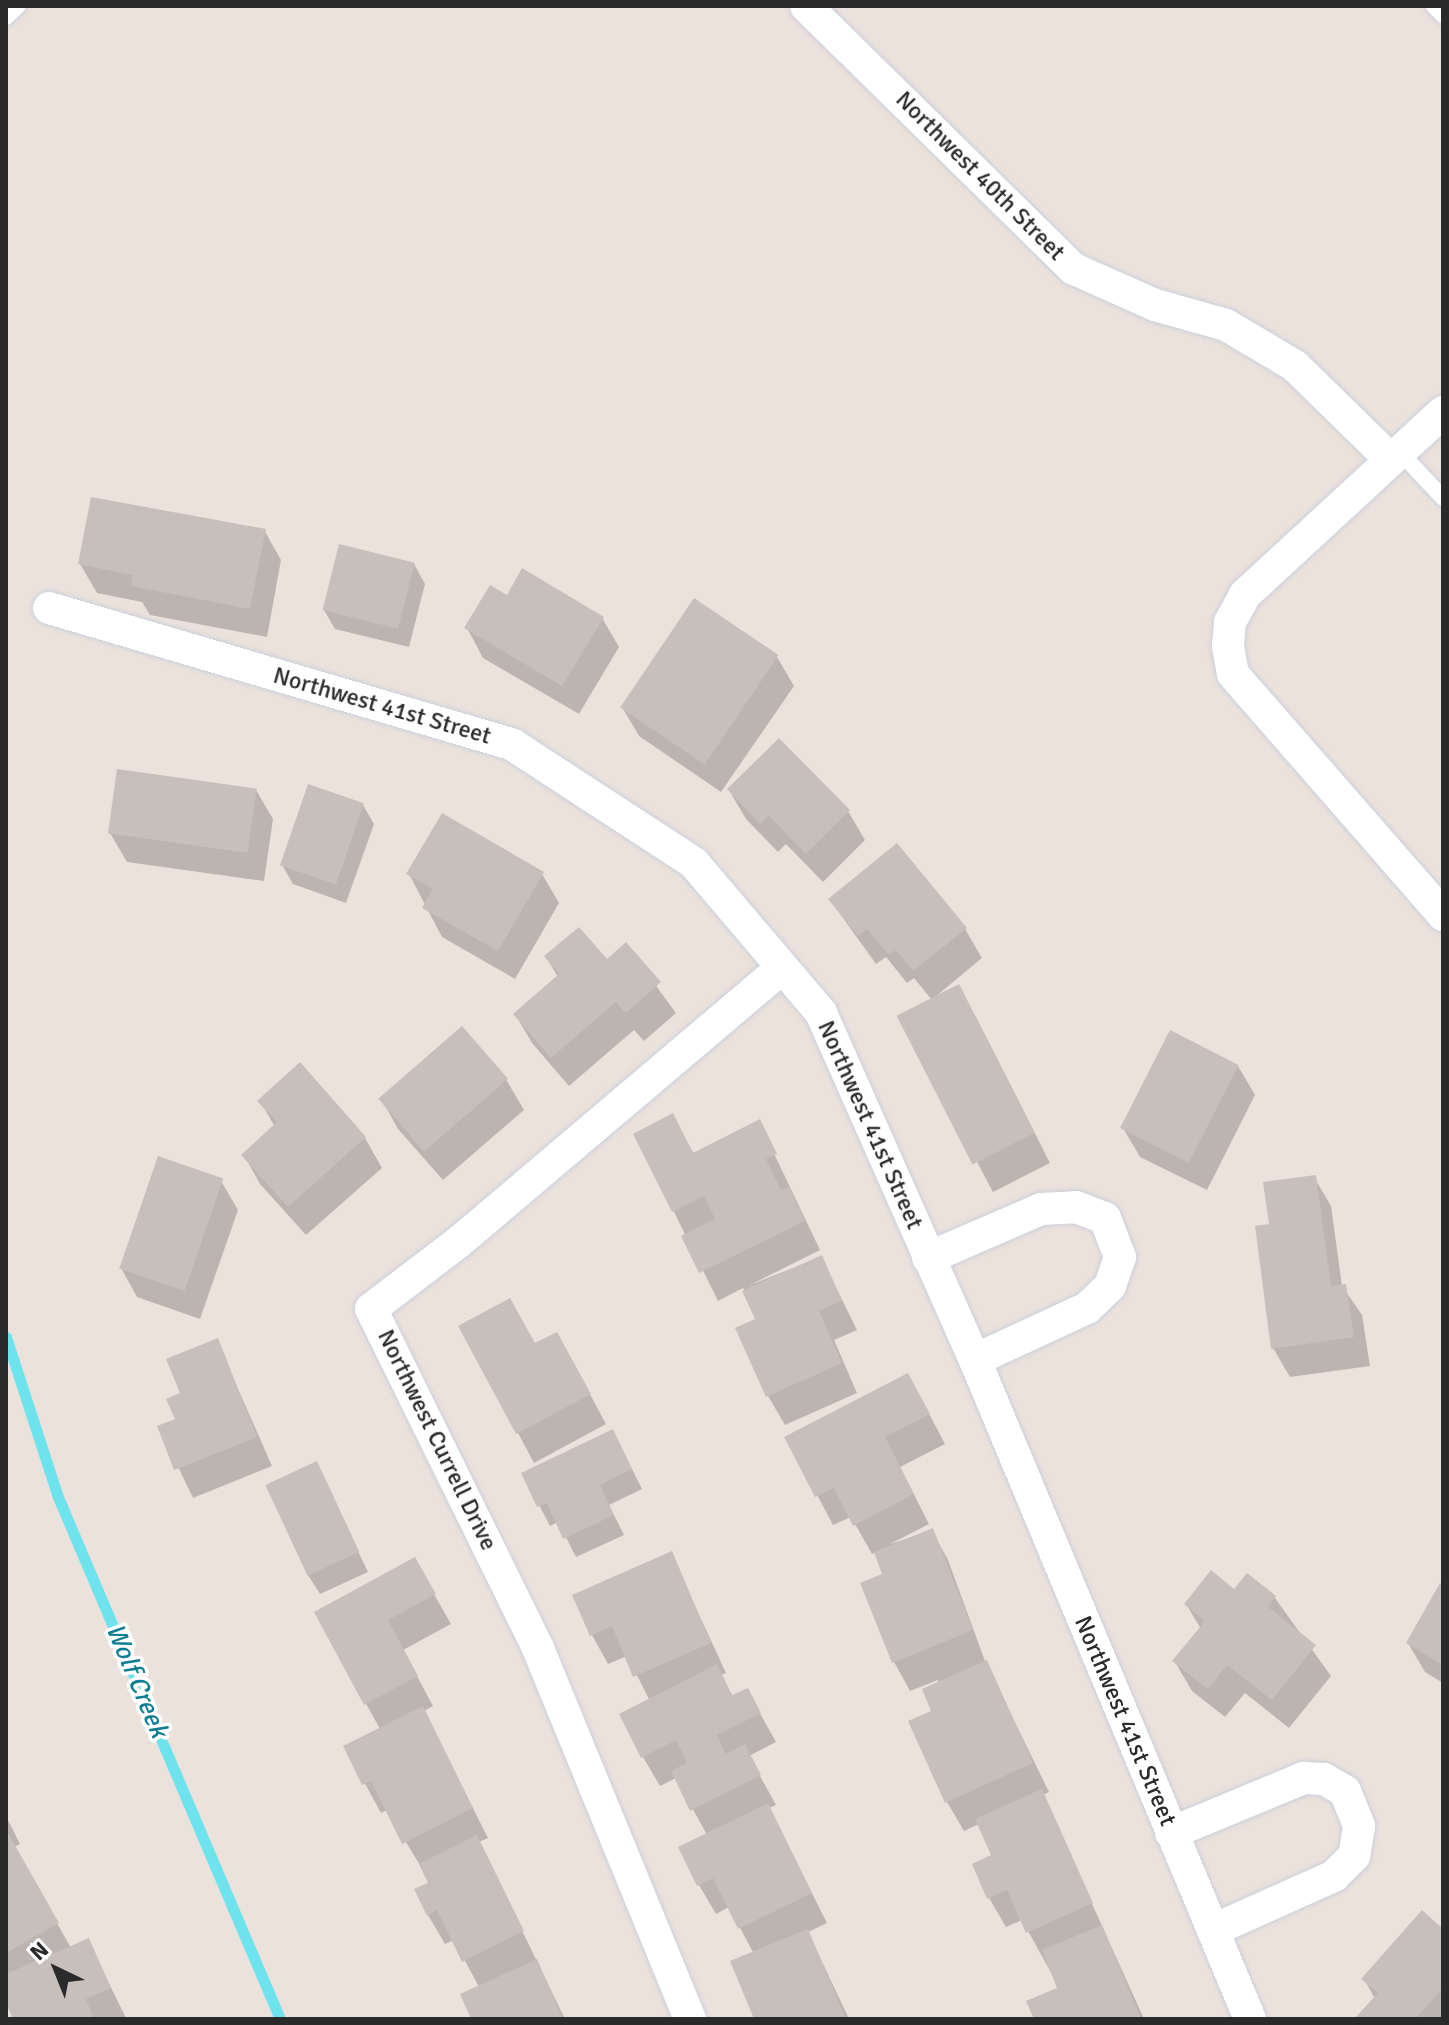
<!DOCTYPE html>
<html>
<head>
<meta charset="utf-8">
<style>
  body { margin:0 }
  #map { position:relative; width:1449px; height:2025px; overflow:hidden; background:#ece2dc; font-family:Signika,sans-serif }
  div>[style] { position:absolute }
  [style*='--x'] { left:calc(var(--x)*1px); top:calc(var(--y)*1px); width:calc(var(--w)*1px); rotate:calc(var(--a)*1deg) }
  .shadow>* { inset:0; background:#0003 }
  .stream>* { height:11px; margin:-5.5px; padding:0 5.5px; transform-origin:5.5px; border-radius:5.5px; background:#6ee3ee }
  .building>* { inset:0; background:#c7bfbb; transform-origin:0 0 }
  .roads { filter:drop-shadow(0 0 2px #cad0dc) drop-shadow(0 0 2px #cad0dc) }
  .lane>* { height:16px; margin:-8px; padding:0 8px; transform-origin:8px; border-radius:8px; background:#fff }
  .street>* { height:32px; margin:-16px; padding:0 16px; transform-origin:16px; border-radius:16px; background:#fff }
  span { translate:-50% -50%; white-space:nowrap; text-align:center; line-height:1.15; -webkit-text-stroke:7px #fff; paint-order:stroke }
  .street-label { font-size:24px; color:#2a2a2a }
  .water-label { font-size:26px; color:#0d7d93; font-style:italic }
  .frame { position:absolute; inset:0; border:8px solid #2a2a2a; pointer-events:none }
  .north { position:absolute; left:16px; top:1929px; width:80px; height:80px; -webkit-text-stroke:6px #fff; paint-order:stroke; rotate:317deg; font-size:22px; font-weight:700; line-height:32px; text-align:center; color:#2a2a2a }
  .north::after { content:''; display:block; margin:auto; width:28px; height:36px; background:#2a2a2a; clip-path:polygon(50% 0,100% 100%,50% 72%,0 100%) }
</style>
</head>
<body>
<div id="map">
  <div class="shadow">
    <i style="clip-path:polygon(264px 530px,281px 560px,267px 637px,150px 615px,142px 602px,97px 593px,80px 564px)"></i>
    <i style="clip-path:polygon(414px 564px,425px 584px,409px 647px,335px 629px,324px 610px)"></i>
    <i style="clip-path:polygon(602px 618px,619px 647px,579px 714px,483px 658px,467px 628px)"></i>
    <i style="clip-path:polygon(777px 657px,794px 686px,721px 792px,639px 736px,622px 707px)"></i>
    <i style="clip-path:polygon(256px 790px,273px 819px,264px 881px,127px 862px,110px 833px)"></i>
    <i style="clip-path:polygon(729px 790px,848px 811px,865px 840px,823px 882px,786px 844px,778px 852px,746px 819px)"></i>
    <i style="clip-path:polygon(363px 805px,374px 824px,346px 903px,293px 884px,282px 865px)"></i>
    <i style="clip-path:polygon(409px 874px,542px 874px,559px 903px,515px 979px,442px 937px)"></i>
    <i style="clip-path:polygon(830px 900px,965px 929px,982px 958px,935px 997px,975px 1015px,1050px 1163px,993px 1192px,900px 1017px,932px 1000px,914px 978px,907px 983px,886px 957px,876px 964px)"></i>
    <i style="clip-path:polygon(626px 945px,676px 1013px,644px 1041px,634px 1030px,569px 1086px,532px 1043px,515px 1014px,558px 977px,546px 957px,606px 962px)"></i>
    <i style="clip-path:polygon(461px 1029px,507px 1081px,524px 1110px,443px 1180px,398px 1129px,382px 1100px)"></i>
    <i style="clip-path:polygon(300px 1065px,365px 1138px,382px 1168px,306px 1235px,260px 1184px,244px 1155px,275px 1127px,260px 1101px)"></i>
    <i style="clip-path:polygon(1238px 1066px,1255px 1095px,1207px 1190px,1140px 1157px,1123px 1128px)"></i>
    <i style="clip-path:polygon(673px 1116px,694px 1154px,759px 1122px,820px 1250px,750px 1285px,821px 1257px,857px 1330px,834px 1340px,857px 1393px,785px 1425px,768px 1396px,758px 1320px,743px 1288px,718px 1301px,636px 1135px)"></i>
    <i style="clip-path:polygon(1314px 1177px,1331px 1206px,1342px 1286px,1362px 1315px,1370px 1366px,1290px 1377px,1273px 1348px,1271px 1226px)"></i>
    <i style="clip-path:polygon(221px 1181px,238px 1210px,200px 1319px,137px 1297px,121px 1268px)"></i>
    <i style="clip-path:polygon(461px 1326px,535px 1346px,573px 1363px,606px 1424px,534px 1463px)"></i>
    <i style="clip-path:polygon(217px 1341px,272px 1466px,193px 1498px,159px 1427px,177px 1420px,182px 1394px)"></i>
    <i style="clip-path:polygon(924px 1404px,945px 1444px,900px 1467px,929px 1524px,890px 1544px,932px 1531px,948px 1560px,985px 1661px,1049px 1792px,1043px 1795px,1144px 2019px,1036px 2019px,1060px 1989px,1022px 1920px,1006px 1927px,989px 1898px,994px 1856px,979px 1824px,964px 1831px,947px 1802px,934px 1712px,938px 1680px,910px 1691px,894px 1662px,885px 1575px,876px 1552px,872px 1554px,851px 1517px,833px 1525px,787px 1438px)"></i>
    <i style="clip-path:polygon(623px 1451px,642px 1489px,609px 1505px,624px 1535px,576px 1557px,558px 1522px,550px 1526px,523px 1474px)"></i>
    <i style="clip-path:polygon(316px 1464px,368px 1572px,320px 1594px,308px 1575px)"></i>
    <i style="clip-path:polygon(671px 1554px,726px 1673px,721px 1675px,733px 1697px,747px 1690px,776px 1742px,749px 1756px,776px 1805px,769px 1808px,827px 1923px,808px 1932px,849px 2019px,756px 2019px,754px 1954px,729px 1907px,716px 1914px,699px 1885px,707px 1835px,676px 1778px,660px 1786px,643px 1757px,650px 1701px,627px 1656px,608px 1664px,592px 1635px)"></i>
    <i style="clip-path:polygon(414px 1559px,451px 1624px,403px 1650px,433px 1706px,424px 1711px,488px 1838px,479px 1842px,565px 2019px,473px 2019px,479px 1987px,454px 1940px,445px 1944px,428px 1915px,431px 1884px,387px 1810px,381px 1813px,345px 1747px,380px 1729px,316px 1613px)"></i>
    <i style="clip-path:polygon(1443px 1587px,1443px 1683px,1425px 1672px,1408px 1643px)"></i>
    <i style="clip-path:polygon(1234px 1592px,1275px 1598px,1331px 1676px,1289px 1728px,1245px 1693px,1225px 1717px,1192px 1691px,1175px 1662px,1201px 1629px,1186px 1604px)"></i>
    <i style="clip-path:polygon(6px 1816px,20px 1844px,14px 1847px,71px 1948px,88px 1941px,126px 2018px,15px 2019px,6px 1998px)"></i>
    <i style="clip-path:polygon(1443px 1932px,1443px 2019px,1357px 2019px,1375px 1999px,1364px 1979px)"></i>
  </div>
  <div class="stream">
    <i style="--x:6;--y:1337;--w:168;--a:72"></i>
    <i style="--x:58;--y:1497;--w:567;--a:66.96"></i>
  </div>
  <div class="building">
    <i style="clip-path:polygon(91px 497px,266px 529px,250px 609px,131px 586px,133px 575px,78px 564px)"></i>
    <i style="left:339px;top:544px;width:78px;height:68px;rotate:14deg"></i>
    <i style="clip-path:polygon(522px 568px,604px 617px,562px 686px,464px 628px,490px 585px,507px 595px)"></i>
    <i style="left:694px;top:598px;width:102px;height:132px;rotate:34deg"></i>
    <i style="clip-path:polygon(779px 738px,850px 810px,806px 854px,769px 816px,760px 824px,727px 789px)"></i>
    <i style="left:117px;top:769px;width:141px;height:65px;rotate:8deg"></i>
    <i style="left:308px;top:784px;width:59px;height:86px;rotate:19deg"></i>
    <i style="clip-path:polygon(442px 813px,544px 872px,498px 951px,422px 908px,433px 889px,406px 874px)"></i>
    <i style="clip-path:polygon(897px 843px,967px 928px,913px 971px,896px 950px,889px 955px,867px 929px,858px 936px,828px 899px)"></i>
    <i style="clip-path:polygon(579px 927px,607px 959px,626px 942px,661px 982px,626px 1013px,616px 1002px,551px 1058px,513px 1014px,559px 974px,544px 956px)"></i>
    <i style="left:959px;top:984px;width:167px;height:70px;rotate:63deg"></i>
    <i style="left:462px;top:1026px;width:70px;height:111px;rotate:49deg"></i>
    <i style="left:1170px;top:1030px;width:77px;height:110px;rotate:27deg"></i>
    <i style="clip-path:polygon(300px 1062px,366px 1137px,288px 1207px,241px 1155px,277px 1122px,257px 1101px)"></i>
    <i style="clip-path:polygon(673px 1113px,693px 1153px,760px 1119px,777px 1154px,766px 1159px,781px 1190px,789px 1187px,805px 1221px,699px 1273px,681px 1236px,715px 1219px,704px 1196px,672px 1212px,633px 1134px)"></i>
    <i style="left:158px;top:1156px;width:69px;height:119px;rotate:19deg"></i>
    <i style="clip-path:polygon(1316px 1175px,1331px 1286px,1346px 1284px,1354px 1337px,1271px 1349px,1255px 1226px,1269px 1224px,1263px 1182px)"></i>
    <i style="clip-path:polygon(822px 1255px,842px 1301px,819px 1311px,842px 1363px,766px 1397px,735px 1328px,755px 1319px,742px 1291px)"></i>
    <i style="clip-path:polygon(510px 1298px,535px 1343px,557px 1332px,591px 1394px,516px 1434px,458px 1326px)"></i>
    <i style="clip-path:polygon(218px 1338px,257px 1437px,174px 1470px,157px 1426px,175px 1419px,166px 1399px,180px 1393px,166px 1359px)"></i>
    <i style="clip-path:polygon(908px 1373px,930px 1414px,885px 1437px,914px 1494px,853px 1526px,834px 1488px,815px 1497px,784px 1437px)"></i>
    <i style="clip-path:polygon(613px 1429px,632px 1469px,600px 1485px,614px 1515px,563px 1539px,547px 1503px,537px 1507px,521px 1473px)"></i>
    <i style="left:317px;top:1461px;width:100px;height:57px;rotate:65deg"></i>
    <i style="clip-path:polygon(933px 1528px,973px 1630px,892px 1663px,860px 1583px,882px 1574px,874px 1552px)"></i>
    <i style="clip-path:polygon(672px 1551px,711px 1643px,633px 1677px,612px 1626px,590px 1636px,572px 1595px)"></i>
    <i style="clip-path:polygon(415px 1557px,436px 1594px,388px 1620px,418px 1676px,364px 1705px,314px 1612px)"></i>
    <i style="clip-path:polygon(1211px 1570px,1234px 1589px,1247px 1573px,1276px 1596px,1268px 1607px,1316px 1645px,1272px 1700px,1227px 1665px,1208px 1689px,1172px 1661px,1205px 1621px,1184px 1604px)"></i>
    <i style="clip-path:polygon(1440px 1583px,1443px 1585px,1443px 1665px,1406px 1643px)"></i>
    <i style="clip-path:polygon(987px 1660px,1033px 1763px,945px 1803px,908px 1721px,931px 1711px,922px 1689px)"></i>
    <i style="clip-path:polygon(717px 1664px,732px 1695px,748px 1688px,761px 1713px,717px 1735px,726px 1754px,745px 1744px,761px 1775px,690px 1811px,671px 1771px,687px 1763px,676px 1740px,641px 1758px,619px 1714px)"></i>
    <i style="clip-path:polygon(423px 1706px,473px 1808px,402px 1844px,371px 1781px,362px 1785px,343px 1746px)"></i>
    <i style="clip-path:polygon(1042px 1789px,1093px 1903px,1026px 1933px,1007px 1890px,987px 1899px,972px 1864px,991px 1855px,975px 1819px)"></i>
    <i style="clip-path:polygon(768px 1803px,812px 1893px,738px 1929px,713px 1878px,697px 1886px,678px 1847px)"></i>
    <i style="clip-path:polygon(8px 1833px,59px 1923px,6px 1953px,6px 1835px)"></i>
    <i style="clip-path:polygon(477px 1835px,524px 1931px,462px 1962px,437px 1910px,427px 1916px,414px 1889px,428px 1883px,419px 1864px)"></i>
    <i style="clip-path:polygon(1422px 1910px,1443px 1929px,1443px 1988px,1415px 2019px,1354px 2019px,1378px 1993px,1361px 1979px)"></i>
    <i style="clip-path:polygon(1102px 1925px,1141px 2019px,1034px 2019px,1026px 2001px,1057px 1988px,1042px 1950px)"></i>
    <i style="clip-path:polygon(808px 1929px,846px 2019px,754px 2019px,730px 1961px)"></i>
    <i style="clip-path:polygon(89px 1938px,111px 1988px,86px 1999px,94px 2019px,13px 2019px,6px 2003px,6px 1974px)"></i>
    <i style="clip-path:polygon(537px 1959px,563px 2019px,471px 2019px,460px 1994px)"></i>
  </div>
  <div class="roads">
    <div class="lane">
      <i style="--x:1434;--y:6;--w:13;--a:45"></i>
      <i style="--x:6;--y:17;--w:16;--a:-43"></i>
      <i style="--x:1400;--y:452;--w:63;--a:46.9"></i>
    </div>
    <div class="street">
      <i style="--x:806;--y:6;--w:375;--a:44.5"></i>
      <i style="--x:1074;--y:269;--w:89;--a:24"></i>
      <i style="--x:1155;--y:305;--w:74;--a:15.7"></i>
      <i style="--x:1226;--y:325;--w:80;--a:30.7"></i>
      <i style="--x:1295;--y:366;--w:134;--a:44.4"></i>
      <i style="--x:1443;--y:412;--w:270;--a:137.3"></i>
      <i style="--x:1245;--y:595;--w:31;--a:119"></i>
      <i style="--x:1230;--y:622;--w:24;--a:95"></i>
      <i style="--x:1228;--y:646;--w:28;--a:80"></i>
      <i style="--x:1233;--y:674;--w:320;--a:48.9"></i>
      <i style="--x:49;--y:608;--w:484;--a:16.4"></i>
      <i style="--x:513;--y:745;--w:216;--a:33.1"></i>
      <i style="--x:694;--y:863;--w:197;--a:49.7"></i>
      <i style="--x:821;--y:1013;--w:380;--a:66.1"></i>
      <i style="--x:975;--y:1360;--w:714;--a:67.35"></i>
      <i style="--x:928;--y:1258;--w:123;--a:-23.4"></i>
      <i style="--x:1041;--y:1209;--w:35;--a:-3"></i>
      <i style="--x:1076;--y:1207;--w:31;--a:21"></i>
      <i style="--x:1105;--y:1218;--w:42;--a:69"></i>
      <i style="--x:1120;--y:1257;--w:31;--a:109"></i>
      <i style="--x:1110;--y:1286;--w:32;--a:136"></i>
      <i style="--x:1087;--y:1308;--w:123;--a:155.1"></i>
      <i style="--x:1171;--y:1833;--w:144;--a:-22.5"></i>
      <i style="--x:1304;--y:1778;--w:20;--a:3"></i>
      <i style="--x:1324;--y:1779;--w:24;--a:30"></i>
      <i style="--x:1345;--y:1791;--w:38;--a:68"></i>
      <i style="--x:1359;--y:1826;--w:30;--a:99"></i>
      <i style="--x:1354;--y:1856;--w:28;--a:135"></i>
      <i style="--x:1334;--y:1876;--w:133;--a:155.9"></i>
      <i style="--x:690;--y:2019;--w:401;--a:-112.3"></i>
      <i style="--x:538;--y:1648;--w:378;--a:-116.2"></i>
      <i style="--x:371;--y:1309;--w:112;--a:-37.4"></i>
      <i style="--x:460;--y:1241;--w:422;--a:-40.3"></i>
    </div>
  </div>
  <div class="street-label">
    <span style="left:980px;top:176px;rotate:45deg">Northwest 40th Street</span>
    <span style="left:382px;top:706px;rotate:16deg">Northwest 41st Street</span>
    <span style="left:870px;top:1125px;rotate:66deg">Northwest 41st Street</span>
    <span style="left:437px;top:1440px;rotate:64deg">Northwest Currell Drive</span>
    <span style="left:1125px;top:1721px;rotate:67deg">Northwest 41st Street</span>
  </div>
  <div class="water-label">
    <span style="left:136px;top:1681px;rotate:67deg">Wolf Creek</span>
  </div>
  <div class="frame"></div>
  <div class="north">N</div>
</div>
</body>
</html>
